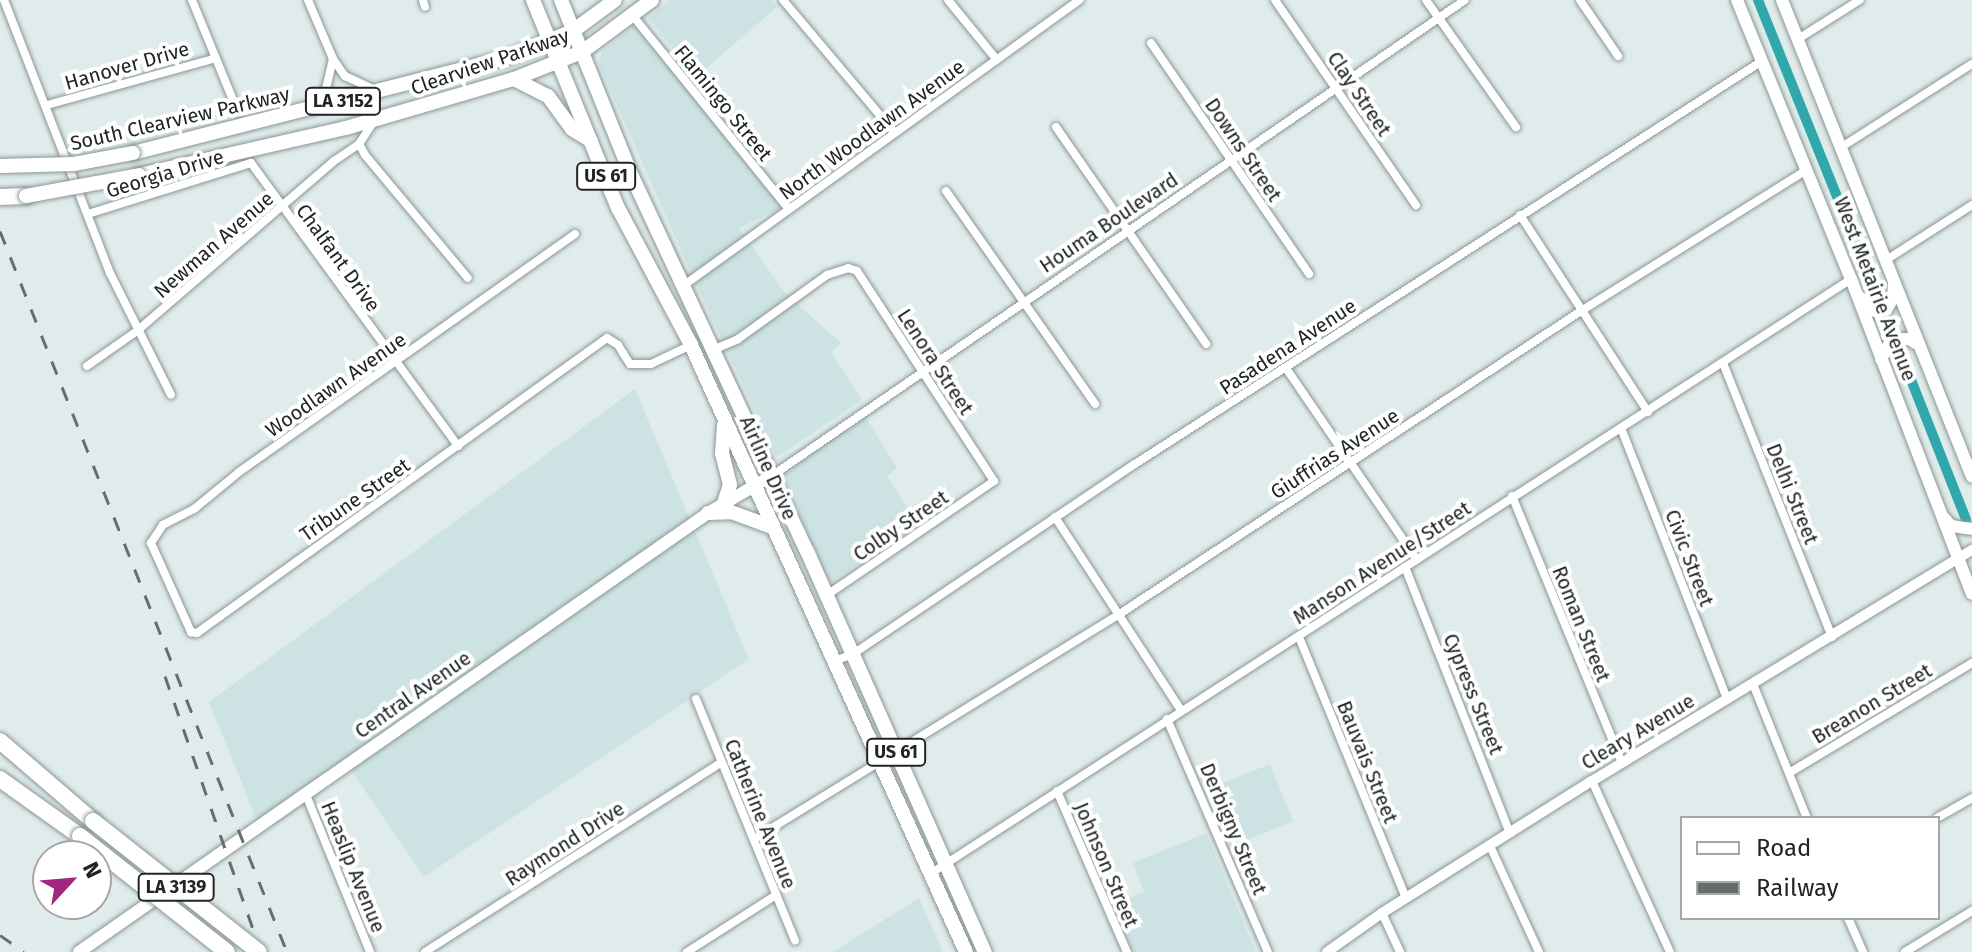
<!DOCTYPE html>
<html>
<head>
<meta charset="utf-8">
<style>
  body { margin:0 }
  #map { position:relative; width:1972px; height:952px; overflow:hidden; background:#e0ecec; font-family:"Fira Sans",sans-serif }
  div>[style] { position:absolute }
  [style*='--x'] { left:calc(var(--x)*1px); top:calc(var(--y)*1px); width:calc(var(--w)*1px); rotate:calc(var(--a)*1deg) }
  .built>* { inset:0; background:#cde3e3; transform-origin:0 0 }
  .canal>* { height:10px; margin:-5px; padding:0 5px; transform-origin:5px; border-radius:5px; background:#30a8ab }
  .roads { filter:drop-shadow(0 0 2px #8b9696) drop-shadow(0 0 2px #8b9696) }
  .minor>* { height:8px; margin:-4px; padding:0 4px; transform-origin:4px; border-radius:4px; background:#fff }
  .tertiary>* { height:10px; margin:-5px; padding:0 5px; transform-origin:5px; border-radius:5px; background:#fff }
  .secondary>* { height:12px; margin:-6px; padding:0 6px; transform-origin:6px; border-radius:6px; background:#fff }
  .trunk>* { height:14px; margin:-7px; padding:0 7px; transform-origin:7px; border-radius:7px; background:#fff }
  .motorway>* { height:16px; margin:-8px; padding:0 8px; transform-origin:8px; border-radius:8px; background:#fff }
  .rail>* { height:3px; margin-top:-1.5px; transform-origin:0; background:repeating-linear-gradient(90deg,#666d6d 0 14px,transparent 0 28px) }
  .bridges { filter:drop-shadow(0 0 2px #8b9696) drop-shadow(0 0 2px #8b9696) }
  .trunk-bridge>* { height:14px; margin:-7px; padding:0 7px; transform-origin:7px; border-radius:7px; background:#fff }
  .motorway-bridge>* { height:16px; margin:-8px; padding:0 8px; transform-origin:8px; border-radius:8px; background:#fff }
  span { translate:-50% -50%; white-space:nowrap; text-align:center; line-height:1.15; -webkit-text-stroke:8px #fff; paint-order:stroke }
  .shield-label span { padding:2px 6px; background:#fff; border:2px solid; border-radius:6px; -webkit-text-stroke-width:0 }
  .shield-label { font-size:18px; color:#202424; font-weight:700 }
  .street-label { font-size:20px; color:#202424 }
  .legend { position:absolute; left:1680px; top:816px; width:260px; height:104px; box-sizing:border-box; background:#fff; border:2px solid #a6a7a7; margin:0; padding:10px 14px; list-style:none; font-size:24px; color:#202424 }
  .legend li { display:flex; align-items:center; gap:16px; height:40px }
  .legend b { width:40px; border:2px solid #a6a7a7 }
  .north { position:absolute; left:32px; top:840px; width:80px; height:80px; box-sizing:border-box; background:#fff; border:2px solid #a6a7a7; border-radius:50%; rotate:64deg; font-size:22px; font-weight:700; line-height:32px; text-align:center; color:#202424 }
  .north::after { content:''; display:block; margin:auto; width:28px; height:36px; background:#a1287e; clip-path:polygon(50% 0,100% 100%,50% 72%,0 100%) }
</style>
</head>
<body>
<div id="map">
  <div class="built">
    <i style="clip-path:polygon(670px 0,771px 0,777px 7px,696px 77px,648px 18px)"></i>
    <i style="clip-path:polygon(634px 26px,781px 203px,779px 209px,739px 228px,785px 293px,841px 343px,831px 352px,862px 400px,780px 455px,776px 456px,696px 284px,599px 65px,602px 51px)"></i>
    <i style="clip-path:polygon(635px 389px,749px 659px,424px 877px,350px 769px,262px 833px,209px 702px)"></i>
    <i style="clip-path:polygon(865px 416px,897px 468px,887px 476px,920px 526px,830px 582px,782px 475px)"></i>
    <i style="left:1270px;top:764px;width:62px;height:67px;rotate:68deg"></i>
    <i style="clip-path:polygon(1206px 833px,1256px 952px,1135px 952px,1114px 905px,1144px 892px,1133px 863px)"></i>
    <i style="clip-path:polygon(919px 898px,943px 952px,833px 952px)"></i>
  </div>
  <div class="canal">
    <i style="--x:1758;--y:0;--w:310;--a:68.1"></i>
    <i style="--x:1904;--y:362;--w:169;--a:68.5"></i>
  </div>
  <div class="roads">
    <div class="minor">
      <i style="--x:4;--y:0;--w:293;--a:68.8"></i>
      <i style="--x:110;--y:273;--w:136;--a:63.4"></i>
      <i style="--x:192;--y:0;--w:121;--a:67.7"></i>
      <i style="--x:308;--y:0;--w:64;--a:67"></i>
      <i style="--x:333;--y:59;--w:21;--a:55"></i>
      <i style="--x:345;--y:76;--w:31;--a:25"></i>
      <i style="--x:423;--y:0;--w:7;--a:74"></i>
      <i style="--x:783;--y:0;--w:172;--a:49.9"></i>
      <i style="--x:948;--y:0;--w:77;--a:50.8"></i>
      <i style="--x:1275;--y:0;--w:249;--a:55.5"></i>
      <i style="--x:1426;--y:0;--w:156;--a:54.7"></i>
      <i style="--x:1580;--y:0;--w:68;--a:55.8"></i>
      <i style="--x:633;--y:16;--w:248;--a:51.1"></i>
      <i style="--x:1798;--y:39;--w:73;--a:-32.2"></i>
      <i style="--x:1151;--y:43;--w:280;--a:55.6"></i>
      <i style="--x:47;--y:105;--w:175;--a:-15.5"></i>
      <i style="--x:310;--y:106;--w:23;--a:-47"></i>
      <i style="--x:326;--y:89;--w:31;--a:-77"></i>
      <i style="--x:374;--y:121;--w:27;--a:123"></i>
      <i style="--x:359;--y:144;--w:13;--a:61"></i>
      <i style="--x:365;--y:155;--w:160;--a:50.1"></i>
      <i style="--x:1056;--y:127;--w:264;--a:55.3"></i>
      <i style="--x:1840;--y:148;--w:156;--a:-32.5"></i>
      <i style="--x:946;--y:191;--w:260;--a:55"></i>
      <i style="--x:88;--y:214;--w:171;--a:-17.4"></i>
      <i style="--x:251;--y:163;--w:351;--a:53.8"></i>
      <i style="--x:1520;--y:215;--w:235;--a:57"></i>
      <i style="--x:575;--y:234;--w:413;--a:144.7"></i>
      <i style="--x:238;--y:473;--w:57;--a:140.7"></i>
      <i style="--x:194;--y:509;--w:35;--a:153"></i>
      <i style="--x:163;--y:525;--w:22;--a:124"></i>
      <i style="--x:151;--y:543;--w:98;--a:65.8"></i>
      <i style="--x:191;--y:632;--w:6;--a:9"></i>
      <i style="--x:197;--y:633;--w:505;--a:-35.74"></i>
      <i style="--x:607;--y:338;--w:13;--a:32"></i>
      <i style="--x:618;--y:345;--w:22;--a:58"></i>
      <i style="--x:630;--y:364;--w:21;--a:0"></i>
      <i style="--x:651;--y:364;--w:44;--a:-25.4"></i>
      <i style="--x:1886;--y:260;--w:102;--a:-32.6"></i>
      <i style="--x:683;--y:286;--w:489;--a:-35.8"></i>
      <i style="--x:715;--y:349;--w:25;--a:-23"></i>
      <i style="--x:738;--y:339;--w:110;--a:-35.7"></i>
      <i style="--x:827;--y:275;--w:22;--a:-18"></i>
      <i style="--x:848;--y:268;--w:9;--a:18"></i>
      <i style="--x:857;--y:271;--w:251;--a:56.9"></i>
      <i style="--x:994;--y:481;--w:202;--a:145.7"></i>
      <i style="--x:1723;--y:363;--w:295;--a:68.3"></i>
      <i style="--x:87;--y:366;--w:61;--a:-35"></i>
      <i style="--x:137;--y:331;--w:260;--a:-40.8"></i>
      <i style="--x:334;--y:161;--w:30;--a:-34"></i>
      <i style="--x:1286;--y:368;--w:232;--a:55.7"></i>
      <i style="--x:1621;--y:428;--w:291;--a:68.6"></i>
      <i style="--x:773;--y:475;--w:839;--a:-34.47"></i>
      <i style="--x:1512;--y:496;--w:289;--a:67.6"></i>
      <i style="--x:1055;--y:517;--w:230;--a:56.9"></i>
      <i style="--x:1405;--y:567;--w:286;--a:68.5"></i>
      <i style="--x:1299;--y:637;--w:282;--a:67.7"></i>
      <i style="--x:834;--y:661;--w:20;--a:-20"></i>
      <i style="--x:853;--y:654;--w:340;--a:-34"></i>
      <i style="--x:1135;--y:464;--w:745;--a:-32.73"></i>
      <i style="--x:1753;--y:684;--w:144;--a:68.1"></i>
      <i style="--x:696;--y:699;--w:261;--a:67.7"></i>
      <i style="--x:1167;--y:719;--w:254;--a:66.6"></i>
      <i style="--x:1789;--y:773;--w:214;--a:-31"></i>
      <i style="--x:1592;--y:781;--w:188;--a:65.5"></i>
      <i style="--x:1057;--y:791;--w:176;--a:66.5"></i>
      <i style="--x:306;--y:795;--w:170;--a:67.8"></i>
      <i style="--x:1937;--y:818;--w:40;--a:-29.7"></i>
      <i style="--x:754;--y:839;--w:427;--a:-31.6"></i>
      <i style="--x:1118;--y:615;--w:554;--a:-33.29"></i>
      <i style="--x:1581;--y:311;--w:266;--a:-32"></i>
      <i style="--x:1490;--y:846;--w:117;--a:65.2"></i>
      <i style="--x:930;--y:874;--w:1096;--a:-32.86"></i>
      <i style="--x:1382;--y:913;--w:43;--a:65.2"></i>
      <i style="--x:1848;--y:918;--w:37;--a:66"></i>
      <i style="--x:425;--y:952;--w:351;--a:-32.6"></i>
      <i style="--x:687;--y:952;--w:106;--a:-32.6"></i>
      <i style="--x:1905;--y:952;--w:79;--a:-31.5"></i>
    </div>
    <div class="tertiary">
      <i style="--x:1327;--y:952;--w:67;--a:-35.3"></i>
      <i style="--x:1382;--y:913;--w:248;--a:-32.2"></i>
      <i style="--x:1592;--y:781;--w:445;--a:-31.3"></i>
    </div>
    <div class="secondary">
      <i style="--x:1737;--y:0;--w:301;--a:67.8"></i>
      <i style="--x:1851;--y:279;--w:337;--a:69"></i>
      <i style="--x:1782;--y:0;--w:513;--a:68.28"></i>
      <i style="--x:1861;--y:298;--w:19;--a:43"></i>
      <i style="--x:1875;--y:311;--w:11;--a:-5"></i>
      <i style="--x:1886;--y:310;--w:14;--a:-60"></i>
      <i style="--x:1893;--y:298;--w:13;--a:-86"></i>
      <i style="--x:1881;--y:359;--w:23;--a:-61"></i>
      <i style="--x:1892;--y:339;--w:17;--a:0"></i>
      <i style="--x:1909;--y:339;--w:12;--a:31"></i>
      <i style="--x:1944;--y:518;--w:11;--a:49"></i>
      <i style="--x:1951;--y:526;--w:21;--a:8"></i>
      <i style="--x:79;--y:952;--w:767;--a:-34.91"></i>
      <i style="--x:708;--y:513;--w:75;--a:-30.3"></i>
    </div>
    <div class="trunk">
      <i style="--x:533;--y:0;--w:225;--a:67.8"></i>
      <i style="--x:618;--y:208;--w:155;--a:61.9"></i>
      <i style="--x:691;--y:345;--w:666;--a:65.63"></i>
      <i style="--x:561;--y:0;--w:185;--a:68.1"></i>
      <i style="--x:630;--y:172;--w:418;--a:65"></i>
      <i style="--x:807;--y:551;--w:439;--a:66.1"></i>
      <i style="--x:514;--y:79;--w:38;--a:27"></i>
      <i style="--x:548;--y:96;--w:41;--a:54"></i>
      <i style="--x:572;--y:129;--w:22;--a:32"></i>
      <i style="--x:133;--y:153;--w:388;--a:-14.3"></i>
      <i style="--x:509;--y:57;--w:69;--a:-22.1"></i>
      <i style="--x:573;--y:31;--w:52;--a:-36.4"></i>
      <i style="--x:139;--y:175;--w:212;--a:-12.8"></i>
      <i style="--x:346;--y:128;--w:175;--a:-16.3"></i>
      <i style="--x:514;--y:79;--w:73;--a:-21.7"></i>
      <i style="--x:582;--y:52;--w:87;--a:-36.6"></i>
      <i style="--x:724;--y:503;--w:19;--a:-72"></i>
      <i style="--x:730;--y:485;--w:32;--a:-104"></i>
      <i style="--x:722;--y:454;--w:29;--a:-86"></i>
      <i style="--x:708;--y:513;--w:23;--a:-2"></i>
      <i style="--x:731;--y:512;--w:44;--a:20.1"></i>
    </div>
    <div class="motorway">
      <i style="--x:0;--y:197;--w:26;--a:-2"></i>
      <i style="--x:0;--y:741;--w:123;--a:40.7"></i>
      <i style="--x:0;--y:779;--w:98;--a:35.5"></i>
    </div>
  </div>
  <div class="rail">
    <i style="--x:0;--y:231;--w:776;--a:68.29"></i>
    <i style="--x:165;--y:676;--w:292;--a:70.8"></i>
    <i style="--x:0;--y:935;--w:29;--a:35"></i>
  </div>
  <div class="bridges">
    <div class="trunk-bridge">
      <i style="--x:0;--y:166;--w:74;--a:-1.5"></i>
      <i style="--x:74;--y:164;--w:60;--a:-10.6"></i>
      <i style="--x:26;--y:196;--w:115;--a:-10.5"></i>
    </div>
    <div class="motorway-bridge">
      <i style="--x:93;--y:821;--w:211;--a:38.3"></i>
      <i style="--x:80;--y:836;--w:187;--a:38.3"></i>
    </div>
  </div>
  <div class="shield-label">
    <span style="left:343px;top:101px">LA 3152</span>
    <span style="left:606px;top:176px">US 61</span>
    <span style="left:896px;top:752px">US 61</span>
    <span style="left:176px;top:887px">LA 3139</span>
  </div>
  <div class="street-label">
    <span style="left:490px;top:62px;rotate:-19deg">Clearview Parkway</span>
    <span style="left:127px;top:66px;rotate:-16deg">Hanover Drive</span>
    <span style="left:1359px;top:94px;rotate:56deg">Clay Street</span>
    <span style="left:723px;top:103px;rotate:51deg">Flamingo Street</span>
    <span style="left:180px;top:119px;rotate:-13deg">South Clearview Parkway</span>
    <span style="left:872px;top:130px;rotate:-36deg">North Woodlawn Avenue</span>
    <span style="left:1243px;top:150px;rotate:56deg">Downs Street</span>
    <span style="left:165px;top:174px;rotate:-17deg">Georgia Drive</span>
    <span style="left:1109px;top:223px;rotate:-34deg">Houma Boulevard</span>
    <span style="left:214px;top:245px;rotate:-41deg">Newman Avenue</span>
    <span style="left:338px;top:258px;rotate:54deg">Chalfant Drive</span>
    <span style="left:1875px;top:289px;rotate:69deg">West Metairie Avenue</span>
    <span style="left:1288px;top:347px;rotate:-33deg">Pasadena Avenue</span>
    <span style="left:935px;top:362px;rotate:57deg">Lenora Street</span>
    <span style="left:336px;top:385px;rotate:-35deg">Woodlawn Avenue</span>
    <span style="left:1335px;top:454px;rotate:-33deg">Giuffrias Avenue</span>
    <span style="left:768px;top:468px;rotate:66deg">Airline Drive</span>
    <span style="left:1792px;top:494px;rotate:68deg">Delhi Street</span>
    <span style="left:355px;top:500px;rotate:-35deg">Tribune Street</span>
    <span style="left:901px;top:526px;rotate:-34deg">Colby Street</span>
    <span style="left:1689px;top:558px;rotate:69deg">Civic Street</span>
    <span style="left:1382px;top:563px;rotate:-33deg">Manson Avenue/Street</span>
    <span style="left:1581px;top:624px;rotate:68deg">Roman Street</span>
    <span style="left:1473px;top:694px;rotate:68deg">Cypress Street</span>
    <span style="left:413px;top:695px;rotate:-35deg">Central Avenue</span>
    <span style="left:1872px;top:704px;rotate:-31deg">Breanon Street</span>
    <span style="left:1638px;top:732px;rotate:-31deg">Cleary Avenue</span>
    <span style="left:1367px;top:762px;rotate:68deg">Bauvais Street</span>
    <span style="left:760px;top:814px;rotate:68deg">Catherine Avenue</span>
    <span style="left:1233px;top:829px;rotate:67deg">Derbigny Street</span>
    <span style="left:565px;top:844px;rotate:-33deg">Raymond Drive</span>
    <span style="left:1106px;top:865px;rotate:67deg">Johnson Street</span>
    <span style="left:353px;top:867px;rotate:68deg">Heaslip Avenue</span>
  </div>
  <ul class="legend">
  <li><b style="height:10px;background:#fff"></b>Road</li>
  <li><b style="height:10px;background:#666d6d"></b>Railway</li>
  </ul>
  <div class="north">N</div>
</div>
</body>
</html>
